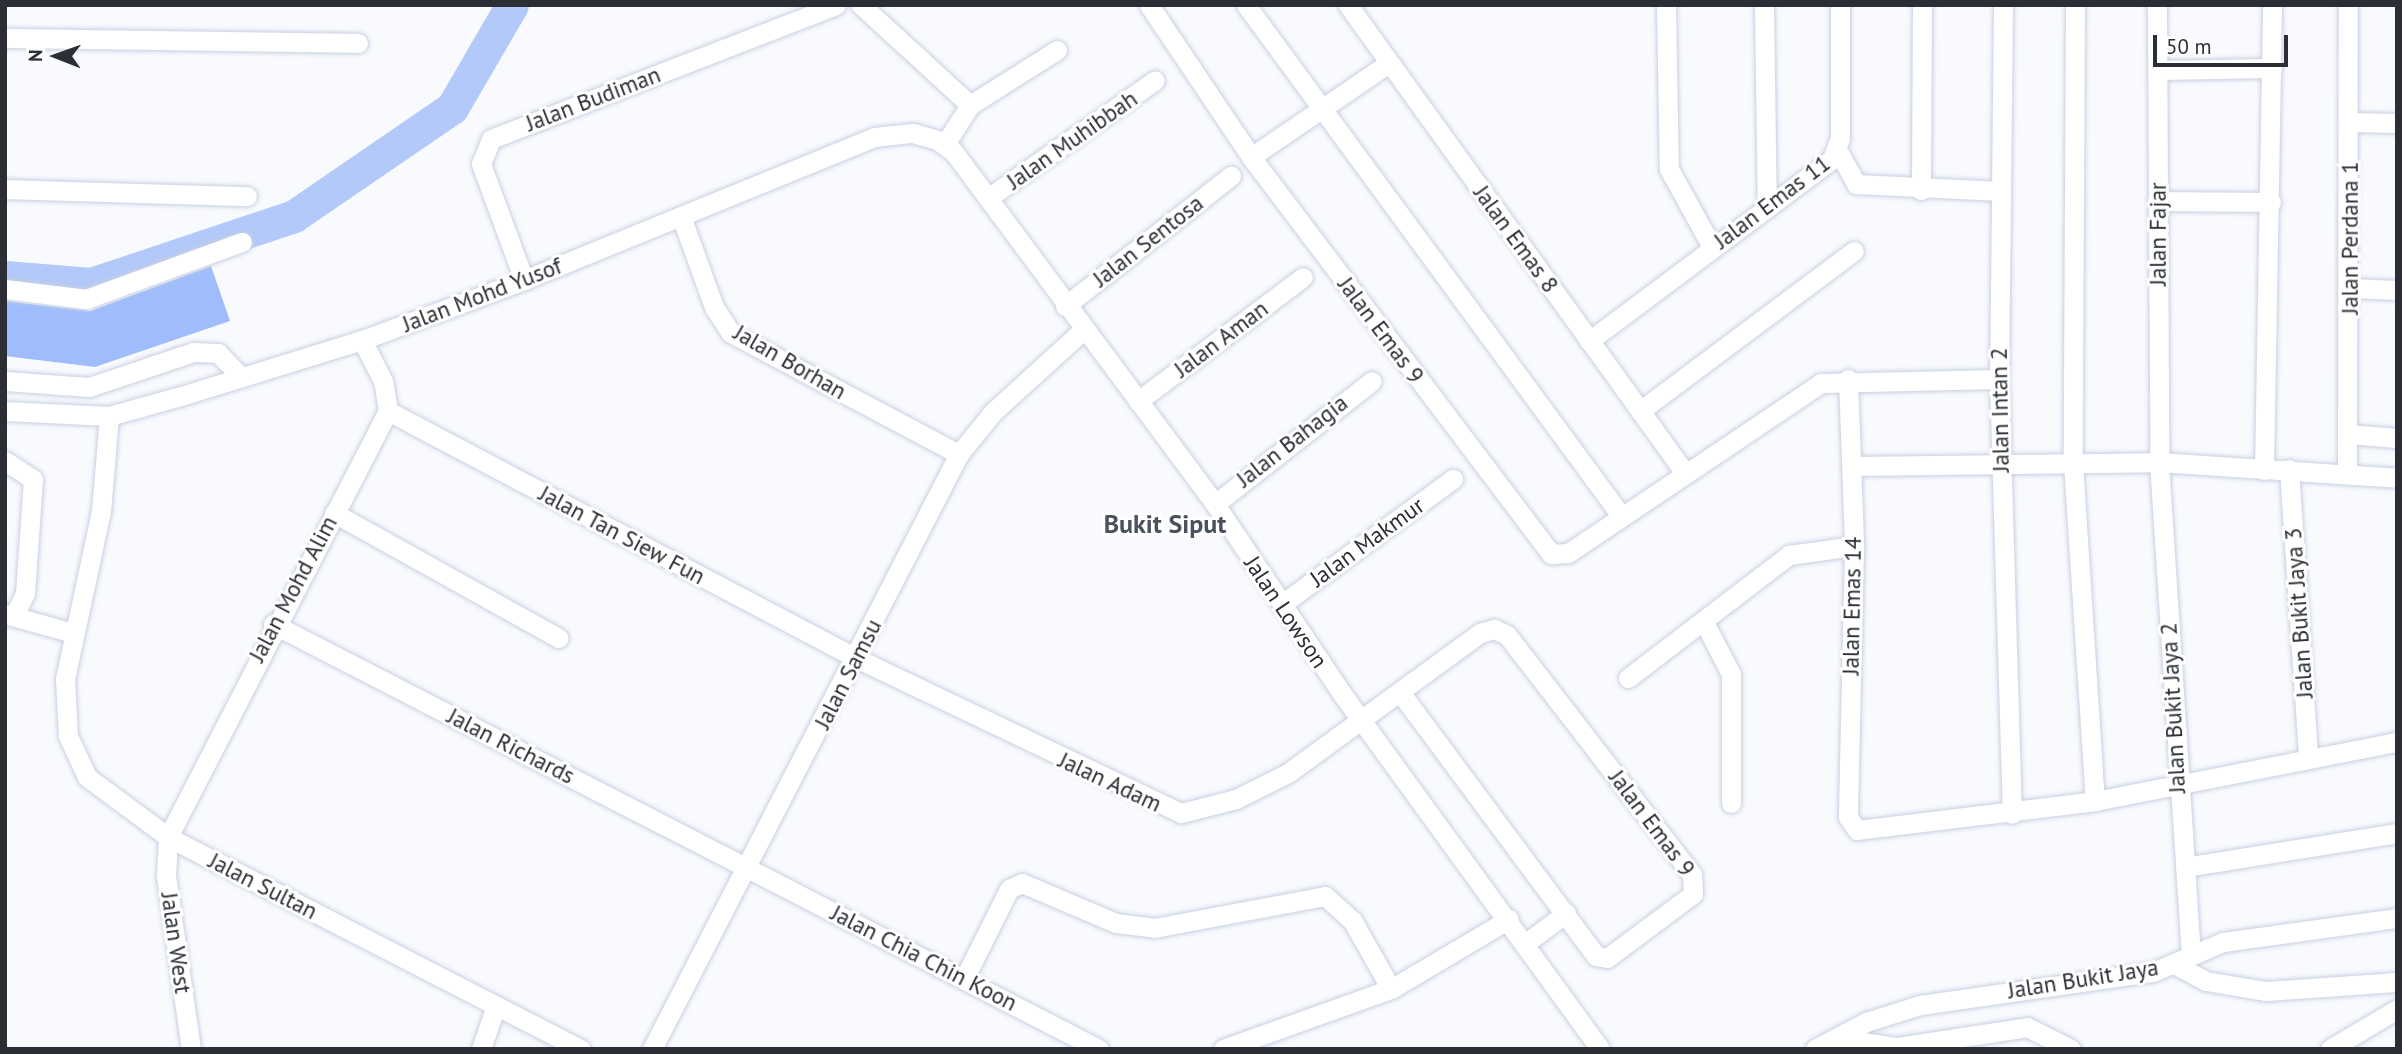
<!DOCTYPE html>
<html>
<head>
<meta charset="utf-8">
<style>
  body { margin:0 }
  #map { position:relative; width:2402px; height:1054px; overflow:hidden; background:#f9fafe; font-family:"PT Sans",sans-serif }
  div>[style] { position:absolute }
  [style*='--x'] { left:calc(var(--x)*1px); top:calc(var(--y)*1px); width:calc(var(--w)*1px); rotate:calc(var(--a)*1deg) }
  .river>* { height:33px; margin:-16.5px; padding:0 16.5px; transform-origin:16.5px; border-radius:16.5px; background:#b2c9f9 }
  .building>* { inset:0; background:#9fbdfc }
  .roads { filter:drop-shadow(0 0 2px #c8d0e1) drop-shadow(0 0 2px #c8d0e1) }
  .minor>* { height:19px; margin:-9.5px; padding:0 9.5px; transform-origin:9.5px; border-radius:9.5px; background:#fff }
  span { translate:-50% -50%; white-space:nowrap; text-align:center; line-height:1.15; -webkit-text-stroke:6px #fff; paint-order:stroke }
  .street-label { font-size:23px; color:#2b2e34 }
  .quarter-label { font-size:26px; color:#4a515f; font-weight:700 }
  .frame { position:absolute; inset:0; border:7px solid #2b2e34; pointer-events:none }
  .north { position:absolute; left:21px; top:21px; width:70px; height:70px; -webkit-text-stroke:5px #fff; paint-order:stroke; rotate:271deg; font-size:19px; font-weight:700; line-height:28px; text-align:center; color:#2b2e34 }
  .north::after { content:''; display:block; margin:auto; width:24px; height:32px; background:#2b2e34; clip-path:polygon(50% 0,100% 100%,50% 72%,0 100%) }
  .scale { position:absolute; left:2153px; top:35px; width:135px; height:32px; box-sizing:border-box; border:4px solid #2b2e34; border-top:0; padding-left:9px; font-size:21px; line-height:24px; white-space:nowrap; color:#2b2e34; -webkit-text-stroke:5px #fff; paint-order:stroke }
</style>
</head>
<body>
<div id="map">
  <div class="river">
    <i style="--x:5;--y:277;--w:86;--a:4.7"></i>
    <i style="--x:91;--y:284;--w:214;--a:-18.5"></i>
    <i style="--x:294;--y:216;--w:191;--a:-34.4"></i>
    <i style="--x:452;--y:108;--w:119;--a:-59.8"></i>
  </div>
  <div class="building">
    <i style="clip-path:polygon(211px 266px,230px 321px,95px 367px,5px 356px,5px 301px,90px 311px)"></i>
  </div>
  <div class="roads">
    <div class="minor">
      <i style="--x:861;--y:5;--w:148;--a:42.5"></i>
      <i style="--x:1149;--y:5;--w:183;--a:56.1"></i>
      <i style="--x:1251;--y:157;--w:498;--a:52.9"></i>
      <i style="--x:1551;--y:554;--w:17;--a:-3"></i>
      <i style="--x:1568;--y:553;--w:305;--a:-33.9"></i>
      <i style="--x:1821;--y:383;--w:178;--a:-1.3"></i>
      <i style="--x:1246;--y:5;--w:635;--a:53.71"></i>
      <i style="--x:1348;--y:5;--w:577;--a:54.24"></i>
      <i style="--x:1666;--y:5;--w:164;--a:89"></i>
      <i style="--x:1669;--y:169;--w:89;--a:61.1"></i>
      <i style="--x:1764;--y:5;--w:203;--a:89.2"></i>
      <i style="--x:2003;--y:5;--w:374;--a:90.6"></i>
      <i style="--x:1999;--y:379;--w:435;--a:88.3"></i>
      <i style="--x:2075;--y:5;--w:458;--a:90.3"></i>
      <i style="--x:2073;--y:463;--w:339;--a:86.3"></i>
      <i style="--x:2157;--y:5;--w:457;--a:89.7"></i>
      <i style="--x:2159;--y:462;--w:492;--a:86.3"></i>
      <i style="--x:5;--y:38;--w:353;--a:0.8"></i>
      <i style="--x:2158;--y:70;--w:114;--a:-1"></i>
      <i style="--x:2350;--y:122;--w:47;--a:1.2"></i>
      <i style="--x:945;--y:144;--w:46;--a:-57.3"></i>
      <i style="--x:970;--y:105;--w:103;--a:-32.3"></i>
      <i style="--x:1838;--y:151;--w:38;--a:61"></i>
      <i style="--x:1856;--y:184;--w:145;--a:2.8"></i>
      <i style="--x:1251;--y:157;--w:167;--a:-34.3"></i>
      <i style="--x:5;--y:189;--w:242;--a:1.7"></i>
      <i style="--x:1921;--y:190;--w:185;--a:-89.7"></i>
      <i style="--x:988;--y:198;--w:204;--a:-35.2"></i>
      <i style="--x:2157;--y:201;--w:114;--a:0.5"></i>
      <i style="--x:681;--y:216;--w:97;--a:70.1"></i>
      <i style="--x:714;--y:307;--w:31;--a:57"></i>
      <i style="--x:731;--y:333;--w:258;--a:28"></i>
      <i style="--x:524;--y:280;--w:124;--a:-110.3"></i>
      <i style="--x:481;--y:164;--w:27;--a:-68"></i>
      <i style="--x:491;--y:139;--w:370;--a:-21.2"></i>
      <i style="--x:2351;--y:288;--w:46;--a:2.5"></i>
      <i style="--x:5;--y:289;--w:82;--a:7"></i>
      <i style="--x:86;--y:299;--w:166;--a:-20.1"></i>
      <i style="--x:1065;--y:306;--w:211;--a:-38.1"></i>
      <i style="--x:1589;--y:341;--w:304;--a:-36.8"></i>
      <i style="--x:1832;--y:159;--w:22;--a:-69"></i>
      <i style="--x:1840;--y:138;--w:133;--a:-90"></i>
      <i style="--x:1848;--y:379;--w:167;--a:87.9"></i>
      <i style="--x:1854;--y:546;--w:271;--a:91.3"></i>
      <i style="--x:1848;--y:817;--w:16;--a:55"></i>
      <i style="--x:1857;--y:830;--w:240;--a:-6.9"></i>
      <i style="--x:2095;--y:801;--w:308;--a:-11.1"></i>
      <i style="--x:5;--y:381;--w:84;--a:4.1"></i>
      <i style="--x:89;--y:387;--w:110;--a:-18.6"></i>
      <i style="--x:193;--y:352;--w:25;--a:2"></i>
      <i style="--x:218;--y:353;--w:32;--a:46"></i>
      <i style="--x:1138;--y:401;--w:206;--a:-36.9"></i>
      <i style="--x:5;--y:411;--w:104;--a:2.8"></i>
      <i style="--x:109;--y:416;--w:75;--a:-15.5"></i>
      <i style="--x:181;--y:396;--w:189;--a:-17.2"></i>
      <i style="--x:362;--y:340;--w:173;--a:-20.3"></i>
      <i style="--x:524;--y:280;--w:378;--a:-22.2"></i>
      <i style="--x:874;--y:137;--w:39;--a:-6"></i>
      <i style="--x:913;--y:133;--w:25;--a:16"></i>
      <i style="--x:937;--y:140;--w:19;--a:35"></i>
      <i style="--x:953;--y:151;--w:440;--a:53.4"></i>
      <i style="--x:1215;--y:504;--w:230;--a:56.2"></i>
      <i style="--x:1343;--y:695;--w:437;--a:54"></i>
      <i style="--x:388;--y:411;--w:529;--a:27.82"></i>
      <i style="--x:856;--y:658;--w:360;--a:25.5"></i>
      <i style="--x:1181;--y:813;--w:57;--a:-14.3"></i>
      <i style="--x:1236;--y:799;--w:58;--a:-26.6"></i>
      <i style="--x:1288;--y:773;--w:238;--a:-36.1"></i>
      <i style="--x:1480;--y:633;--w:15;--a:-16"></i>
      <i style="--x:1494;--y:629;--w:14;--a:25"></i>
      <i style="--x:1507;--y:635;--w:302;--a:52.3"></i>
      <i style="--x:1692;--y:874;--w:20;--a:87"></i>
      <i style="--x:1693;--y:894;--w:107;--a:143.3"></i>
      <i style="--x:1607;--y:958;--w:11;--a:-170"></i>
      <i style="--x:1596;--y:956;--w:327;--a:-126.6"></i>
      <i style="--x:1640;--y:411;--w:267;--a:-36.8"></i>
      <i style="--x:109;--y:416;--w:95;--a:94.8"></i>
      <i style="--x:101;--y:511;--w:172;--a:102.1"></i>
      <i style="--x:65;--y:679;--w:57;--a:87"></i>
      <i style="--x:68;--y:736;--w:45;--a:65.1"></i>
      <i style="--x:87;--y:777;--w:101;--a:36.5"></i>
      <i style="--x:168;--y:837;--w:464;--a:27.2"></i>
      <i style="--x:2348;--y:434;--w:49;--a:4.7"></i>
      <i style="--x:5;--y:461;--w:33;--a:33"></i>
      <i style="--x:33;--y:479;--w:114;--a:94"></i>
      <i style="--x:25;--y:593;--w:23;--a:115"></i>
      <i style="--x:1852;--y:466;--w:307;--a:-0.7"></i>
      <i style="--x:2159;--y:462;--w:239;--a:3.8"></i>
      <i style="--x:2289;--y:469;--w:289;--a:86.2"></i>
      <i style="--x:2264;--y:470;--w:465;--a:-89"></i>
      <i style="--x:2347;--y:471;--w:466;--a:-89.9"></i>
      <i style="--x:1215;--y:504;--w:199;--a:-38.1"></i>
      <i style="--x:334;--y:513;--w:257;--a:29.1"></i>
      <i style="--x:1282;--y:604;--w:212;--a:-36.2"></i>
      <i style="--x:5;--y:614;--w:71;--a:15.6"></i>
      <i style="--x:1704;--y:622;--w:59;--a:62.6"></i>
      <i style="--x:1731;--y:674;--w:129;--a:90"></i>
      <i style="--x:273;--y:624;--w:929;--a:27.23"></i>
      <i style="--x:1628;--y:678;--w:203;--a:-37.4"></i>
      <i style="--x:1789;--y:555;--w:66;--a:-7.9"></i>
      <i style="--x:2185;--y:867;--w:215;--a:-9.1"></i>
      <i style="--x:1526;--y:943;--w:50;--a:-36.9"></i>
      <i style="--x:2174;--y:964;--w:36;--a:28"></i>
      <i style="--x:2206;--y:981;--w:61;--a:9.5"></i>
      <i style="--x:2266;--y:991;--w:131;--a:-3.9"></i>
      <i style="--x:964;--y:979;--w:101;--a:-63.4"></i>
      <i style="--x:1009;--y:889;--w:14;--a:-25"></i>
      <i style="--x:1022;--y:883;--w:102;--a:23.1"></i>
      <i style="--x:1116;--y:923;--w:38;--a:7"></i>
      <i style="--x:1154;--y:928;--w:174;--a:-10.6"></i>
      <i style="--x:1325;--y:896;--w:36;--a:42"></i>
      <i style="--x:1352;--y:920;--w:79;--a:60.5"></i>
      <i style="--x:1836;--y:1038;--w:62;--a:8.4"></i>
      <i style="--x:1897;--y:1047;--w:132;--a:-8.7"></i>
      <i style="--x:2027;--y:1027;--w:49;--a:26.6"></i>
      <i style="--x:191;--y:1049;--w:175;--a:-98.2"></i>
      <i style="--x:166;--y:876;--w:39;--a:-87"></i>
      <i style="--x:168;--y:837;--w:479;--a:-62.7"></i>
      <i style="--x:388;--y:411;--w:30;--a:-99"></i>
      <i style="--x:383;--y:381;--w:46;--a:-117.1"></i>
      <i style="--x:481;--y:1049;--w:46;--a:-71.2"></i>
      <i style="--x:652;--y:1049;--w:670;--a:-62.71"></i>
      <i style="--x:959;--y:454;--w:54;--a:-51"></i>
      <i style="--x:993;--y:412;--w:122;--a:-42.3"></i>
      <i style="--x:1223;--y:1049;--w:178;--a:-19.7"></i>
      <i style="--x:1391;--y:989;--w:137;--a:-30.7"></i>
      <i style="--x:1815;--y:1049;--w:58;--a:-27.9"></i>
      <i style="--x:1866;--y:1022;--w:57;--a:-17.5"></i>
      <i style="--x:1920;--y:1005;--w:235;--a:-8.1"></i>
      <i style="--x:2153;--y:972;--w:76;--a:-23.2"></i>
      <i style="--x:2223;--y:942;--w:176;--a:-7.9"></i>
      <i style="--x:2330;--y:1049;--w:78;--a:-30.8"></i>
    </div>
  </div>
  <div class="street-label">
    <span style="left:593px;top:99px;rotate:-21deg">Jalan Budiman</span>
    <span style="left:1072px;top:140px;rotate:-35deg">Jalan Muhibbah</span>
    <span style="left:1772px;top:202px;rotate:-37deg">Jalan Emas 11</span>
    <span style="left:2158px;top:234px;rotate:-90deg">Jalan Fajar</span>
    <span style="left:2350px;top:238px;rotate:-90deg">Jalan Perdana 1</span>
    <span style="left:1516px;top:239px;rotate:54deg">Jalan Emas 8</span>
    <span style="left:1148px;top:241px;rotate:-38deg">Jalan Sentosa</span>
    <span style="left:482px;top:295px;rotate:-21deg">Jalan Mohd Yusof</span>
    <span style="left:1381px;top:330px;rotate:53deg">Jalan Emas 9</span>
    <span style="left:1221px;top:339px;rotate:-37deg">Jalan Aman</span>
    <span style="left:790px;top:362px;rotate:30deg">Jalan Borhan</span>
    <span style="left:2000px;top:410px;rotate:-91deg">Jalan Intan 2</span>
    <span style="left:1292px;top:441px;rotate:-38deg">Jalan Bahagia</span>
    <span style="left:622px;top:535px;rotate:28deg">Jalan Tan Siew Fun</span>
    <span style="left:1367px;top:542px;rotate:-36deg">Jalan Makmur</span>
    <span style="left:293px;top:589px;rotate:-62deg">Jalan Mohd Alim</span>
    <span style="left:1852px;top:606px;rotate:-89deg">Jalan Emas 14</span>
    <span style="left:1286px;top:612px;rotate:56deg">Jalan Lowson</span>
    <span style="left:2299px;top:613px;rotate:-94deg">Jalan Bukit Jaya 3</span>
    <span style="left:848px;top:674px;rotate:-63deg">Jalan Samsu</span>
    <span style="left:2173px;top:708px;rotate:-93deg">Jalan Bukit Jaya 2</span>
    <span style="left:511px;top:746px;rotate:27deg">Jalan Richards</span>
    <span style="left:1110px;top:782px;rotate:25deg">Jalan Adam</span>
    <span style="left:1652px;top:823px;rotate:53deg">Jalan Emas 9</span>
    <span style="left:263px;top:886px;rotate:27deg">Jalan Sultan</span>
    <span style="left:176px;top:943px;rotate:82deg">Jalan West</span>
    <span style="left:924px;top:958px;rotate:27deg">Jalan Chia Chin Koon</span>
    <span style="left:2083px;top:979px;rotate:-9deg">Jalan Bukit Jaya</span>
  </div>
  <div class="quarter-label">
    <span style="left:1165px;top:524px">Bukit Siput</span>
  </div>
  <div class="frame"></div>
  <div class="north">N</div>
  <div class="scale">50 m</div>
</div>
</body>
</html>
